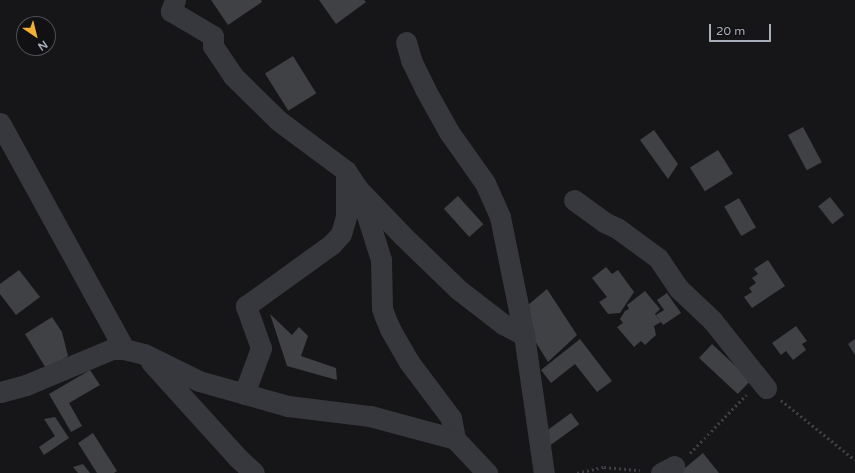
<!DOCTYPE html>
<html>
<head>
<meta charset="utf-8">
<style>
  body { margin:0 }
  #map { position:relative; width:855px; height:473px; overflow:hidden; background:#161618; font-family:"Varela Round",sans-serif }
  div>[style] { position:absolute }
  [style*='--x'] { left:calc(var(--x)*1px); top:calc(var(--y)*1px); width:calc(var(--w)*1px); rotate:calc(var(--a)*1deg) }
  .building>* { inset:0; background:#404145; transform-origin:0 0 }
  .path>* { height:2.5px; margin-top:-1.25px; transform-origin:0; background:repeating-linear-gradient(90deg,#3d3f44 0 2px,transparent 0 5px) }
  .minor>* { height:21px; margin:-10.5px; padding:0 10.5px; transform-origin:10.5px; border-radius:10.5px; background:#37383d }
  span { translate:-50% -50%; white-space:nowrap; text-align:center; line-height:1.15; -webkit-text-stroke:3px #111113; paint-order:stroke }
  .north { position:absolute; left:16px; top:16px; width:40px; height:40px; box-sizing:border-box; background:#111113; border:1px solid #4d4f55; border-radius:50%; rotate:145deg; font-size:11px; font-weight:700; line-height:16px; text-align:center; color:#a8adb8 }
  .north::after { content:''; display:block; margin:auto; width:14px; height:18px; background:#f2b134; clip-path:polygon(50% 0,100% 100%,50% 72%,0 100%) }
  .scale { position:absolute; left:709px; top:24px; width:62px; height:18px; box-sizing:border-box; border:2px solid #a8adb8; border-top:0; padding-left:5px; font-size:12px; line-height:14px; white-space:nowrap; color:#a8adb8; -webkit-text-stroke:3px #111113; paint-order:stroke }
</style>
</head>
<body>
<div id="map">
  <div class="building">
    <i style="clip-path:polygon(211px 0,261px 0,262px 2px,228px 25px)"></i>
    <i style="clip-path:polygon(319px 0,364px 0,366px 2px,336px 24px)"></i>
    <i style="left:293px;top:56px;width:44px;height:33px;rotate:58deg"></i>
    <i style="left:803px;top:127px;width:40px;height:17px;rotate:62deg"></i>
    <i style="clip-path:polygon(654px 130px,678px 164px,668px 179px,640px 140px)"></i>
    <i style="left:718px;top:150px;width:28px;height:33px;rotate:58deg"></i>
    <i style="left:458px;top:196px;width:38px;height:19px;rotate:48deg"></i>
    <i style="left:830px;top:197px;width:23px;height:15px;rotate:52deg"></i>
    <i style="left:739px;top:198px;width:34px;height:17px;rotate:60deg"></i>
    <i style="clip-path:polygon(768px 260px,785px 286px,752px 308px,744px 297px,752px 292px,749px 288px,756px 283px,752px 278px,758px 274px,754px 269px)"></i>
    <i style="clip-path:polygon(606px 267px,612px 274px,618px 270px,634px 292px,620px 313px,608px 314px,599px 302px,607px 297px,592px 278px)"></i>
    <i style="clip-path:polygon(19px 270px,40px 297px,16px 315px,0 294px,0 284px)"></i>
    <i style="clip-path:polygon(547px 289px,577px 335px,548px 362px,527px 328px,526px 319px,531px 316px,526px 309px,530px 308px,528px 305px)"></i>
    <i style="clip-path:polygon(645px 291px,660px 309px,655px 314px,661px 322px,654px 326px,656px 335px,645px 345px,641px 341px,634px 347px,617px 327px,623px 323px,620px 319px,625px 311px,629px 309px,627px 305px)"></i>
    <i style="clip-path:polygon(667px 293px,681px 313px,663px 325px,656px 315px,664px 310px,657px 300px)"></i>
    <i style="clip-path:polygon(270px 314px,292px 335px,299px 327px,308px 336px,301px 356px,336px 368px,337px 380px,287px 366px)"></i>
    <i style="clip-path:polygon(52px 317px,62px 332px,68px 356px,47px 370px,25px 334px)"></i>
    <i style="clip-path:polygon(796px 326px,807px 341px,802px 344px,806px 350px,793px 360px,786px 351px,781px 355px,772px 343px)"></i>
    <i style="clip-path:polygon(580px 339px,612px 381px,597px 392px,575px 364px,551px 383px,541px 370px)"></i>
    <i style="clip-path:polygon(855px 339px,855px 355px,848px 344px)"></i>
    <i style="left:712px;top:344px;width:53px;height:19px;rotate:43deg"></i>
    <i style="clip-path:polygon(90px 370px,100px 385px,69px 403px,82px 426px,71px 432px,49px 394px)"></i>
    <i style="left:571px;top:413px;width:14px;height:37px;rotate:54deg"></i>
    <i style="clip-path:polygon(55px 417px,69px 438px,44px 455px,39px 447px,55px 436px,44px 419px)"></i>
    <i style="clip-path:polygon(93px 433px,117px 471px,114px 473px,97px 473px,78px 443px)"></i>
    <i style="clip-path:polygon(703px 453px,719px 473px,679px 473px)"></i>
    <i style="clip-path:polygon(83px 464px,90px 473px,78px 473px,73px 467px)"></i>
  </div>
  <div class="path">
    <i style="--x:781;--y:400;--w:95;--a:39"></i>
    <i style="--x:690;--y:453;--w:81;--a:-46"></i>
    <i style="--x:577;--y:473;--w:28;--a:-13"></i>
    <i style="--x:604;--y:467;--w:36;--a:5"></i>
  </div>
  <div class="minor">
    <i style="--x:175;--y:0;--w:12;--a:110"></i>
    <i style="--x:171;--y:11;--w:49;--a:30.8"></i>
    <i style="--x:213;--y:36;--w:10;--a:90"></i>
    <i style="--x:213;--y:46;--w:36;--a:56"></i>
    <i style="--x:233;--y:76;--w:64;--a:44.4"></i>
    <i style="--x:279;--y:121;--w:84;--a:36.7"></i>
    <i style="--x:346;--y:171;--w:23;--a:56"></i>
    <i style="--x:359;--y:190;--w:64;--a:46.3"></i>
    <i style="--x:403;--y:236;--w:78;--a:44"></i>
    <i style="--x:459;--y:290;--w:56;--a:37.7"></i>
    <i style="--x:503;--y:324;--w:24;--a:28"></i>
    <i style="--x:406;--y:42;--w:19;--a:74"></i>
    <i style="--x:411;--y:60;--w:32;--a:64"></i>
    <i style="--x:425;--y:89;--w:49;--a:60.8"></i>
    <i style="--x:449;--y:132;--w:62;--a:54.8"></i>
    <i style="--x:485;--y:183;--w:37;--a:66"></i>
    <i style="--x:500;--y:217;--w:120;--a:78.5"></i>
    <i style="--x:524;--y:335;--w:139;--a:81.8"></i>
    <i style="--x:0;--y:123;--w:258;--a:61.2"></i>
    <i style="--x:361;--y:196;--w:67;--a:72.6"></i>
    <i style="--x:381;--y:260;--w:48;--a:88.8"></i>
    <i style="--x:382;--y:308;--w:9;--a:72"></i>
    <i style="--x:385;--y:317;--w:13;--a:67"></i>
    <i style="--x:390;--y:329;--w:38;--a:60"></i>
    <i style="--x:409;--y:362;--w:70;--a:53.1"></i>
    <i style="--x:451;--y:418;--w:21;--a:79"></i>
    <i style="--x:574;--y:200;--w:37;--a:36"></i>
    <i style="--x:604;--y:222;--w:14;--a:25"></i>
    <i style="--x:617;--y:228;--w:51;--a:36.2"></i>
    <i style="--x:658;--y:258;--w:36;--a:56"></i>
    <i style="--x:678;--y:288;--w:47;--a:43.3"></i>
    <i style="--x:712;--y:320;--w:87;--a:51.5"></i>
    <i style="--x:151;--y:362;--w:128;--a:47.8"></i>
    <i style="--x:237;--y:457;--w:23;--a:43"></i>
    <i style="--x:0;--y:392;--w:27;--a:-15"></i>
    <i style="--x:26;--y:385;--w:93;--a:-22.7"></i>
    <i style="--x:112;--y:349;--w:12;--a:0"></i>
    <i style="--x:124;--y:349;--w:21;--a:14"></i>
    <i style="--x:144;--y:354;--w:61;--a:26.1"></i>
    <i style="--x:199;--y:381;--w:92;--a:15.7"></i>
    <i style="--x:288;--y:406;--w:83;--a:7"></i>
    <i style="--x:370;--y:416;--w:88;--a:15.1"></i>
    <i style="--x:455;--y:439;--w:47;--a:46.7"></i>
    <i style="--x:244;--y:394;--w:49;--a:-69.7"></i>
    <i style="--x:261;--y:348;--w:45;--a:-109.7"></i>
    <i style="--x:246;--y:306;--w:106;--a:-35.8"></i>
    <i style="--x:332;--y:244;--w:13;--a:-48"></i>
    <i style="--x:341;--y:234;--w:18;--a:-74"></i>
    <i style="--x:346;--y:217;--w:46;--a:-90"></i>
    <i style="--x:661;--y:473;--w:15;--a:-28"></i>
  </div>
  <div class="north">N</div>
  <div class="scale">20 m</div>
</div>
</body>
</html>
